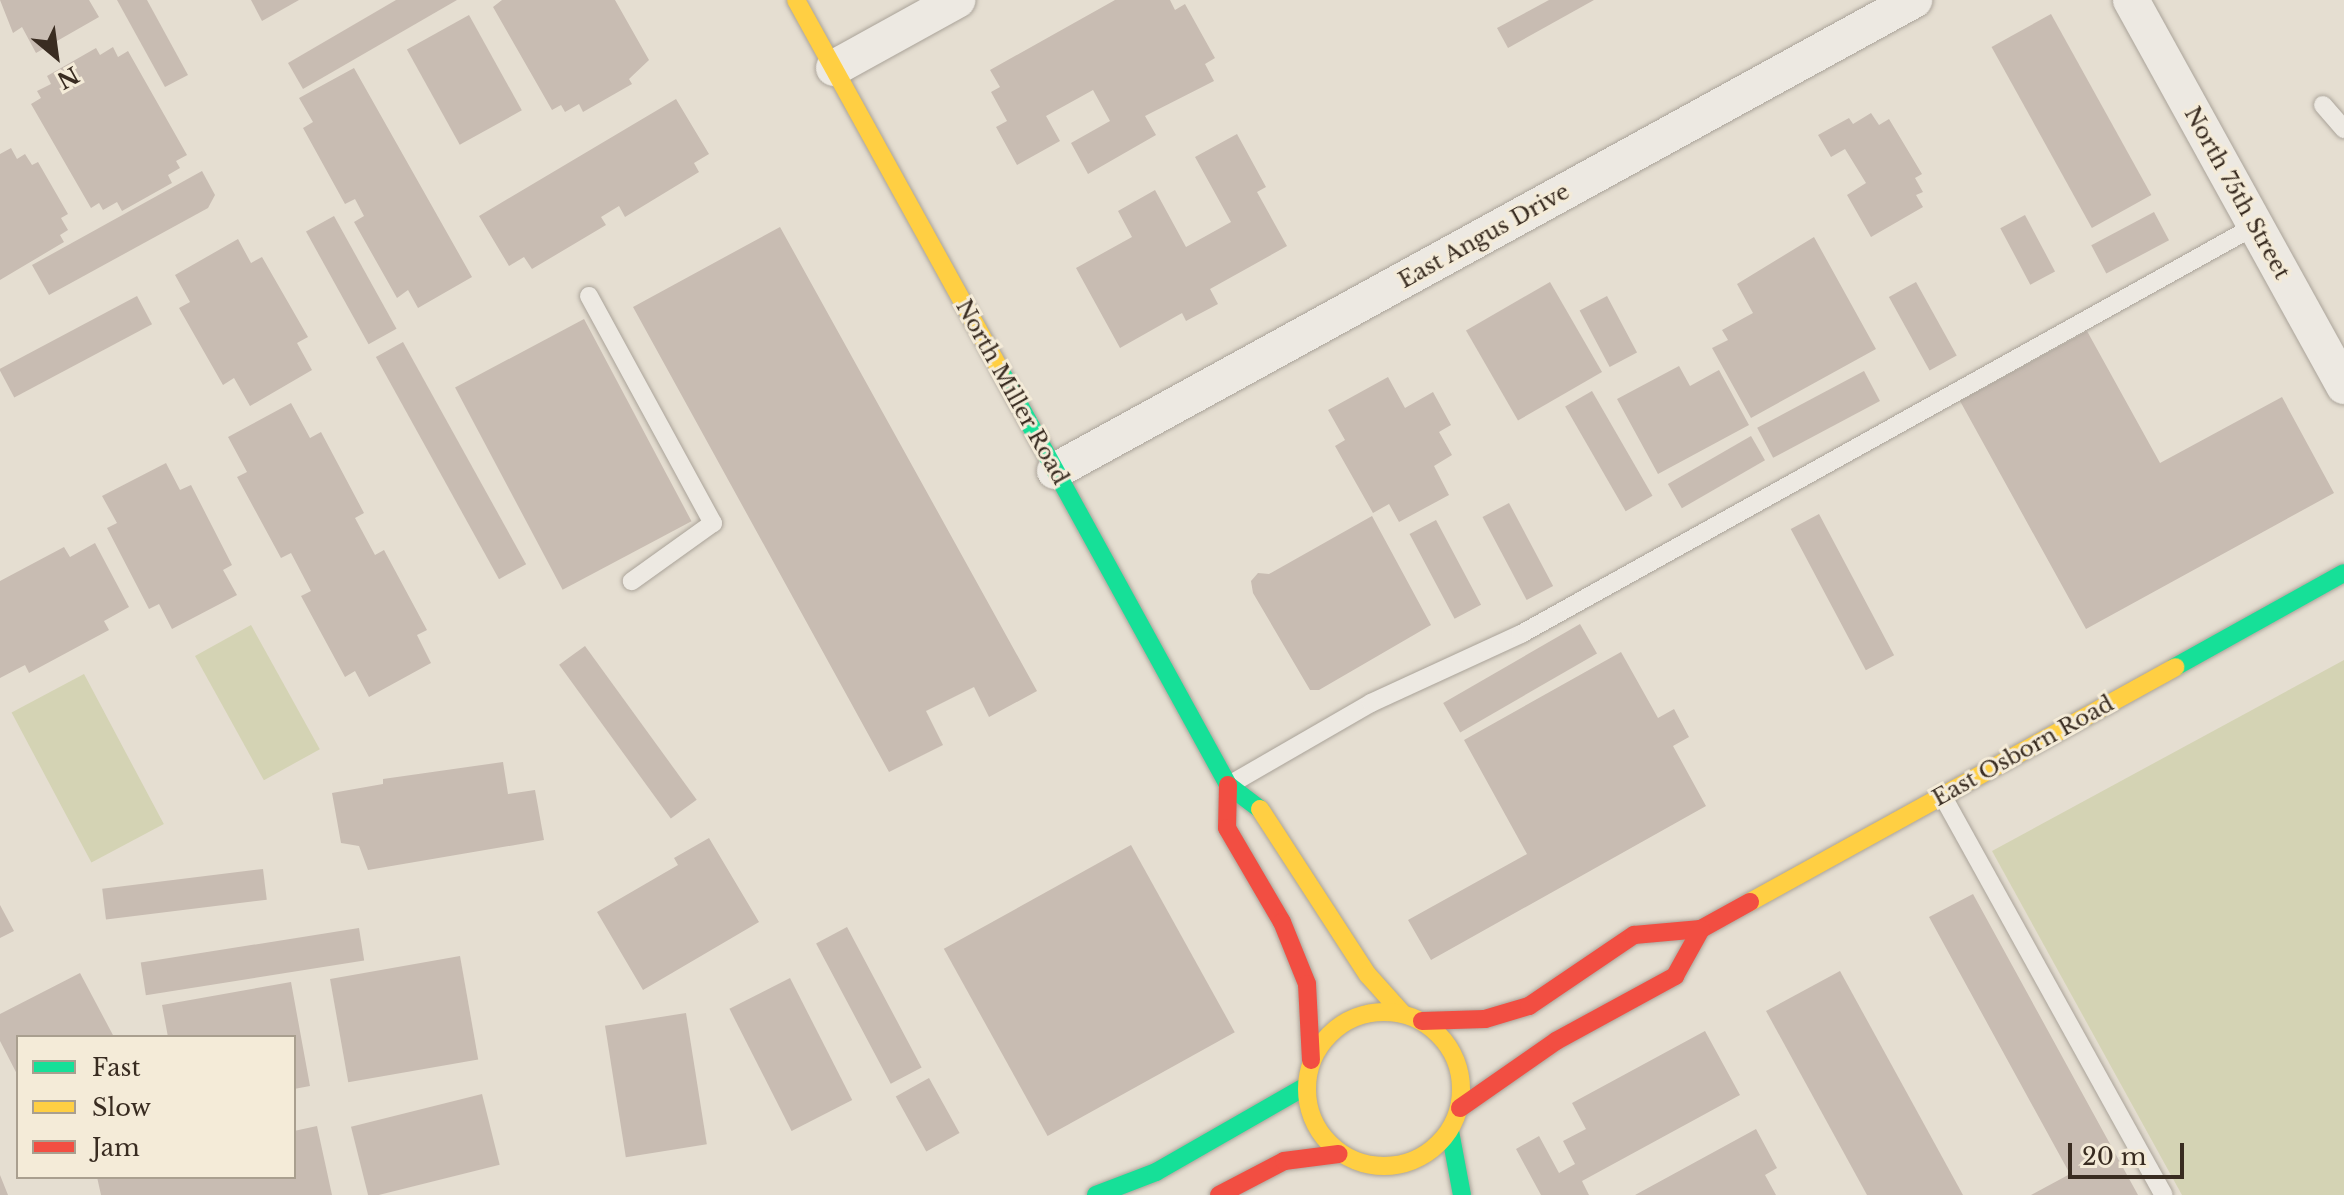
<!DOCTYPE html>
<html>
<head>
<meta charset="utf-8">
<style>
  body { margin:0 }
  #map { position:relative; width:2344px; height:1195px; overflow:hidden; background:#e5ded1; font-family:"Libre Baskerville",serif }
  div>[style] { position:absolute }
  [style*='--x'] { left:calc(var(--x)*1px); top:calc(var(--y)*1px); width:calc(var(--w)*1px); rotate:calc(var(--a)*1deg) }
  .green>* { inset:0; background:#d4d3b4; transform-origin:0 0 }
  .building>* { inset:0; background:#c8bcb2; transform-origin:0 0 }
  .roads { filter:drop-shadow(0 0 2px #aaa399) drop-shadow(0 0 2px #aaa399) }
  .lane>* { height:18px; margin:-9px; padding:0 9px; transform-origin:9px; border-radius:9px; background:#ede9e2 }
  .street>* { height:36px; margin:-18px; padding:0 18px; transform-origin:18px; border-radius:18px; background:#ede9e2 }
  .fast>* { height:18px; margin:-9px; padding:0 9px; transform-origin:9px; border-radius:9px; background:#16e098 }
  .slow>* { height:18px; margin:-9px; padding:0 9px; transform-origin:9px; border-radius:9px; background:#ffcf43 }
  .slow>.ring { margin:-9px; padding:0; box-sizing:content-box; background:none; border:18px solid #ffcf43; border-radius:50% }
  .jam>* { height:18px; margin:-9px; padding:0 9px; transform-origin:9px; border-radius:9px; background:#f24e42 }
  span { translate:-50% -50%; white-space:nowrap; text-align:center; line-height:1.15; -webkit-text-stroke:6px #f4ebd8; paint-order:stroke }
  .street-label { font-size:22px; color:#392c21 }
  .legend { position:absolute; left:16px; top:1035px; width:280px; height:144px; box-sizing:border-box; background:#f4ebd8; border:2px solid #a99f8f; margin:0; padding:10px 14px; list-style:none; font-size:24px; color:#392c21 }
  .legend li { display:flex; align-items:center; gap:16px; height:40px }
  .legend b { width:40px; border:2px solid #a99f8f }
  .north { position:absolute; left:16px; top:16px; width:80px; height:80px; -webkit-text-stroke:6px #f4ebd8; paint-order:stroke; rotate:151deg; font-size:22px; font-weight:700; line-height:32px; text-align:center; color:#392c21 }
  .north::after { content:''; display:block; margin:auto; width:28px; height:36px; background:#392c21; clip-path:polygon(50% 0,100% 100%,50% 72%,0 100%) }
  .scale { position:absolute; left:2068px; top:1143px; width:116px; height:36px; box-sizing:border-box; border:4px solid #392c21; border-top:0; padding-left:10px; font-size:24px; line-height:28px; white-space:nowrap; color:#392c21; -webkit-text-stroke:6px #f4ebd8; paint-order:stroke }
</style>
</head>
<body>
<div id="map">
  <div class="green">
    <i style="left:251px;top:625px;width:142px;height:64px;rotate:61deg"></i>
    <i style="clip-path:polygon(2344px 660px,2344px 1195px,2182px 1195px,1992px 851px)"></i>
    <i style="left:84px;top:674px;width:170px;height:82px;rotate:62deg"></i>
  </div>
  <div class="building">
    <i style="clip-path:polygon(0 0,89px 0,99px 17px,36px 53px,22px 27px,13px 33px)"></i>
    <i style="clip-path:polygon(117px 0,147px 0,188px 75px,165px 87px)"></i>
    <i style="clip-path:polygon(251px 0,299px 0,262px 21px)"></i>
    <i style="clip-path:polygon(396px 0,457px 0,303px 89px,288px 63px)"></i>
    <i style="clip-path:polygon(502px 0,615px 0,649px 60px,629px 79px,632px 84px,583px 112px,579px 104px,565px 112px,561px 105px,552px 110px,493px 7px)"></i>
    <i style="clip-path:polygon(1115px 0,1170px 0,1175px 10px,1185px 4px,1215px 58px,1205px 64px,1214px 81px,1145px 116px,1156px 135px,1088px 174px,1071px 143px,1110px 121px,1093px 90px,1046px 116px,1060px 141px,1017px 165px,996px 127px,1007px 121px,991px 92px,1000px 87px,990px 70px)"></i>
    <i style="clip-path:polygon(1549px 0,1594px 0,1508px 48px,1497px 28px)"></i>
    <i style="left:2051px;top:14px;width:207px;height:68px;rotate:61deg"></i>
    <i style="left:469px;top:15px;width:109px;height:71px;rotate:61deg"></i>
    <i style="clip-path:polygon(113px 47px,118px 57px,128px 51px,187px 155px,176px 161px,180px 168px,168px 175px,172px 183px,122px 211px,117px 202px,103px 210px,99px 203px,91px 208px,31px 104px,41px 98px,37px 91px,51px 84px,47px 76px,96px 48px,100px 55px)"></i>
    <i style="clip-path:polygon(354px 68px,472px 277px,418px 308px,408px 290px,397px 298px,354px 222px,364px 216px,355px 199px,345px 204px,303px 128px,313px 122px,299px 98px)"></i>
    <i style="clip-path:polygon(676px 99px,709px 154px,694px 163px,699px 172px,625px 217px,619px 206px,601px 217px,606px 225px,532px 269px,524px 257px,509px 266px,479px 216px)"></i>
    <i style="clip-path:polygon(1871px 113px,1879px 125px,1889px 119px,1922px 174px,1915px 178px,1923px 192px,1916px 195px,1923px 207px,1871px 237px,1847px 195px,1866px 183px,1845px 149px,1831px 157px,1818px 135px,1849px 118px,1853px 124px)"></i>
    <i style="clip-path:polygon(1237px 134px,1266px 187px,1257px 192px,1287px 246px,1210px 289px,1218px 304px,1186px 321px,1182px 313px,1120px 348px,1076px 268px,1132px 237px,1118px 211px,1155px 190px,1186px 247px,1231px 222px,1195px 157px)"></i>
    <i style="clip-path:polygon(11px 148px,17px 159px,25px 154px,32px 165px,38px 162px,68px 214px,61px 218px,68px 230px,60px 235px,64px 242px,0 280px,0 154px)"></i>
    <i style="clip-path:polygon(202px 171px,215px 195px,208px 208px,49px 295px,32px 265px)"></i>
    <i style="left:2154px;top:212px;width:32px;height:71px;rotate:62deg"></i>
    <i style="left:2025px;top:215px;width:64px;height:28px;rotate:62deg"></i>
    <i style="left:334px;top:216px;width:129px;height:32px;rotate:61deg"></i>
    <i style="clip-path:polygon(780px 227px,1037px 691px,989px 717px,974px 687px,926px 711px,943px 745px,889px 772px,633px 307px)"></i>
    <i style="clip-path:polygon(1814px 237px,1876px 349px,1751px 418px,1712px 348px,1728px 340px,1722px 330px,1753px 313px,1737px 284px)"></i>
    <i style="clip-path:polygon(238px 239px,251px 263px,262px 257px,308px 337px,297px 343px,312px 370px,250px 406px,234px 378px,223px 385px,179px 308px,190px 302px,175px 275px)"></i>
    <i style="left:1550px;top:282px;width:104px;height:97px;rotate:60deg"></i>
    <i style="left:1916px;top:282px;width:84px;height:31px;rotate:61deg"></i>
    <i style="left:137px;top:296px;width:32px;height:156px;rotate:62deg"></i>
    <i style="left:1607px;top:296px;width:64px;height:31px;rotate:62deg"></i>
    <i style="left:584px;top:319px;width:229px;height:146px;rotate:62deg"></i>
    <i style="clip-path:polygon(2087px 331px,2160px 463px,2282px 397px,2334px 493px,2086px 629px,1960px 401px)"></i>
    <i style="left:403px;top:342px;width:254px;height:31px;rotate:61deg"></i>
    <i style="clip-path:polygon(1679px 366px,1690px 386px,1719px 370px,1749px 425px,1658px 474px,1617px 399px)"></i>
    <i style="left:1864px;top:371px;width:34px;height:121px;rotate:62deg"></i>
    <i style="clip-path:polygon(1388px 377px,1405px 408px,1433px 392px,1451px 425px,1439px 432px,1452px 455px,1434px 466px,1449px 495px,1399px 522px,1389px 504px,1373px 513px,1335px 446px,1345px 440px,1328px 410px)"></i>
    <i style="left:1592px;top:391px;width:121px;height:31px;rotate:60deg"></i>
    <i style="clip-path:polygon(291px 403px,310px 438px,321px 432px,364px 513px,355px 518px,375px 555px,384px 550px,427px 630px,417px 635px,431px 663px,369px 697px,355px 671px,345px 677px,301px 596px,311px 591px,291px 553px,281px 558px,237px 477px,247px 472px,228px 437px)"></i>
    <i style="left:1751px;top:436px;width:28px;height:96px;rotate:60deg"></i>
    <i style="clip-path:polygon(166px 463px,180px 490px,191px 485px,232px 565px,223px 570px,237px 595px,172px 629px,159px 604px,149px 609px,107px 528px,117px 523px,102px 496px)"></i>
    <i style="left:1509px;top:503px;width:94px;height:30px;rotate:62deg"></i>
    <i style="left:1819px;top:514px;width:160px;height:32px;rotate:62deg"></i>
    <i style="clip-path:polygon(1372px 516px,1431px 625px,1319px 690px,1310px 690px,1253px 593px,1251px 581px,1258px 573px,1269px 574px)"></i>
    <i style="left:1436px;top:520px;width:96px;height:30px;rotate:62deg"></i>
    <i style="clip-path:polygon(95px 543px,129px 607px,104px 621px,109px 630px,29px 673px,25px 665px,0 678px,0 581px,64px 547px,70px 557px)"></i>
    <i style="left:1580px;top:624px;width:34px;height:158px;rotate:60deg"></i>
    <i style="left:585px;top:646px;width:190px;height:32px;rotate:54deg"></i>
    <i style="clip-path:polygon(1621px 652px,1658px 718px,1674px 709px,1689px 737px,1673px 746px,1706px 806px,1431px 960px,1408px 920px,1527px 854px,1464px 740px)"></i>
    <i style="clip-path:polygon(503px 762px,508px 794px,535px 790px,544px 840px,368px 870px,359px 846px,341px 843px,332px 793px,383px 784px,383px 779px)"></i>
    <i style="clip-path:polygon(709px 838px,759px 922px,643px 990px,597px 912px,678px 865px,674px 858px)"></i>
    <i style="left:1131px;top:845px;width:214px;height:214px;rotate:61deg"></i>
    <i style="left:263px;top:869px;width:31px;height:162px;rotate:83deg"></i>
    <i style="clip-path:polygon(1973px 894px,2138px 1195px,2031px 1195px,2070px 1174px,1929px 917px)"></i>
    <i style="clip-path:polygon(0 905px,14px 931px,0 938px)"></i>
    <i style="left:847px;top:927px;width:159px;height:35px;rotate:62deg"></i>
    <i style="left:359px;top:928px;width:33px;height:221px;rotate:81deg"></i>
    <i style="left:460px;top:956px;width:105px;height:132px;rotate:80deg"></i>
    <i style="clip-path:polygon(1840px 971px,1963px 1195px,1867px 1195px,1766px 1011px)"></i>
    <i style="clip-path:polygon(80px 973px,114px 1037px,18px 1037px,18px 1076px,0 1041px,0 1014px)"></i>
    <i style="left:790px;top:978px;width:137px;height:68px;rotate:63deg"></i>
    <i style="clip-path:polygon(291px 982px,310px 1086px,294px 1089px,294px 1037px,168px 1037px,162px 1005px)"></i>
    <i style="left:686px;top:1013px;width:133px;height:82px;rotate:81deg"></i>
    <i style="clip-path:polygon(1705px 1031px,1740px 1095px,1582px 1181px,1589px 1195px,1541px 1195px,1516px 1149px,1539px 1136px,1559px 1173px,1575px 1164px,1563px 1141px,1586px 1129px,1572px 1103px)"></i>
    <i style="left:929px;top:1078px;width:63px;height:38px;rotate:61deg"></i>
    <i style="left:482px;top:1094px;width:73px;height:135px;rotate:76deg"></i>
    <i style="clip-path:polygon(317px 1126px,332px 1195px,101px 1195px,97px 1177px,294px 1177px,294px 1131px)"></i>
    <i style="clip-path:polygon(1756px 1129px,1777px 1168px,1765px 1175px,1776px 1195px,1635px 1195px)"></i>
    <i style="clip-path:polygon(0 1175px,8px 1195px,0 1195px)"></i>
  </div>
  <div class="roads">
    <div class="lane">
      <i style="--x:2323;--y:105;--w:32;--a:49"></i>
      <i style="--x:589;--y:296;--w:259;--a:61.4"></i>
      <i style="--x:713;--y:523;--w:100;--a:144.4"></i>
      <i style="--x:1229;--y:785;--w:164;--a:-30"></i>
      <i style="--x:1371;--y:703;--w:165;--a:-24.7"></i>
      <i style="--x:1521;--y:634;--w:840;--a:-29.07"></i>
      <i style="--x:1942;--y:795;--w:457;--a:61"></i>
    </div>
    <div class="street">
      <i style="--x:2131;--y:0;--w:441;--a:61.1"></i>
      <i style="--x:834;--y:68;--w:141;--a:-28.9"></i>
      <i style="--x:1055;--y:471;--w:980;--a:-28.74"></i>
    </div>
    <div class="fast">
      <i style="--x:1000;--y:370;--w:474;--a:61.2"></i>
      <i style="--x:1228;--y:785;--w:40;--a:37"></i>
      <i style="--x:2175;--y:667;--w:193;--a:-29.1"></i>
      <i style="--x:1450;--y:1131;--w:65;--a:79.4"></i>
      <i style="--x:1096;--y:1195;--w:64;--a:-21"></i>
      <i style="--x:1156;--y:1172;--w:173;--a:-29.8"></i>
    </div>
    <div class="slow">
      <i style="--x:796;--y:0;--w:423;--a:61.1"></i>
      <i style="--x:1260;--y:809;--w:198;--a:57"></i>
      <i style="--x:1368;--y:975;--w:52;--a:48.1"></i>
      <i style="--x:1750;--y:902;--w:486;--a:-28.9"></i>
      <i class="ring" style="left:1307px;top:1012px;width:136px;height:136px"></i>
    </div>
    <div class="jam">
      <i style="--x:1228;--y:785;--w:43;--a:91.3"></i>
      <i style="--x:1227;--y:828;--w:109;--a:59.7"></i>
      <i style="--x:1282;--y:922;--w:67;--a:68"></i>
      <i style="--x:1307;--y:984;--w:76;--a:87"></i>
      <i style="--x:1422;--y:1021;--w:63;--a:-1.8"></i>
      <i style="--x:1485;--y:1019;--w:46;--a:-16.5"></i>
      <i style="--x:1529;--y:1006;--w:127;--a:-34.1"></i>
      <i style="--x:1634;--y:935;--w:67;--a:-5.1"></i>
      <i style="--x:1701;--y:929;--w:56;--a:-28.9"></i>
      <i style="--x:1460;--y:1108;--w:117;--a:-34.9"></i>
      <i style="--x:1556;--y:1041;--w:136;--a:-28.6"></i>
      <i style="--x:1675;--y:976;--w:54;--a:-61"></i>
      <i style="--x:1219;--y:1195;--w:73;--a:-27.6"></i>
      <i style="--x:1284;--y:1161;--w:55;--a:-7.3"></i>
    </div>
  </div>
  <div class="street-label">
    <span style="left:2237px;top:193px;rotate:61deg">North 75th Street</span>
    <span style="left:1484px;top:236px;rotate:-29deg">East Angus Drive</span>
    <span style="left:1012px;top:392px;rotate:61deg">North Miller Road</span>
    <span style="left:2023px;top:751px;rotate:-29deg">East Osborn Road</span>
  </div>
  <ul class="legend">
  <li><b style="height:10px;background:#16e098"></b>Fast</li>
  <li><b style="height:10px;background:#ffcf43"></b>Slow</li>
  <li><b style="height:10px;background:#f24e42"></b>Jam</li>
  </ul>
  <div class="north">N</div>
  <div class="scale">20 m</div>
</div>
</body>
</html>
